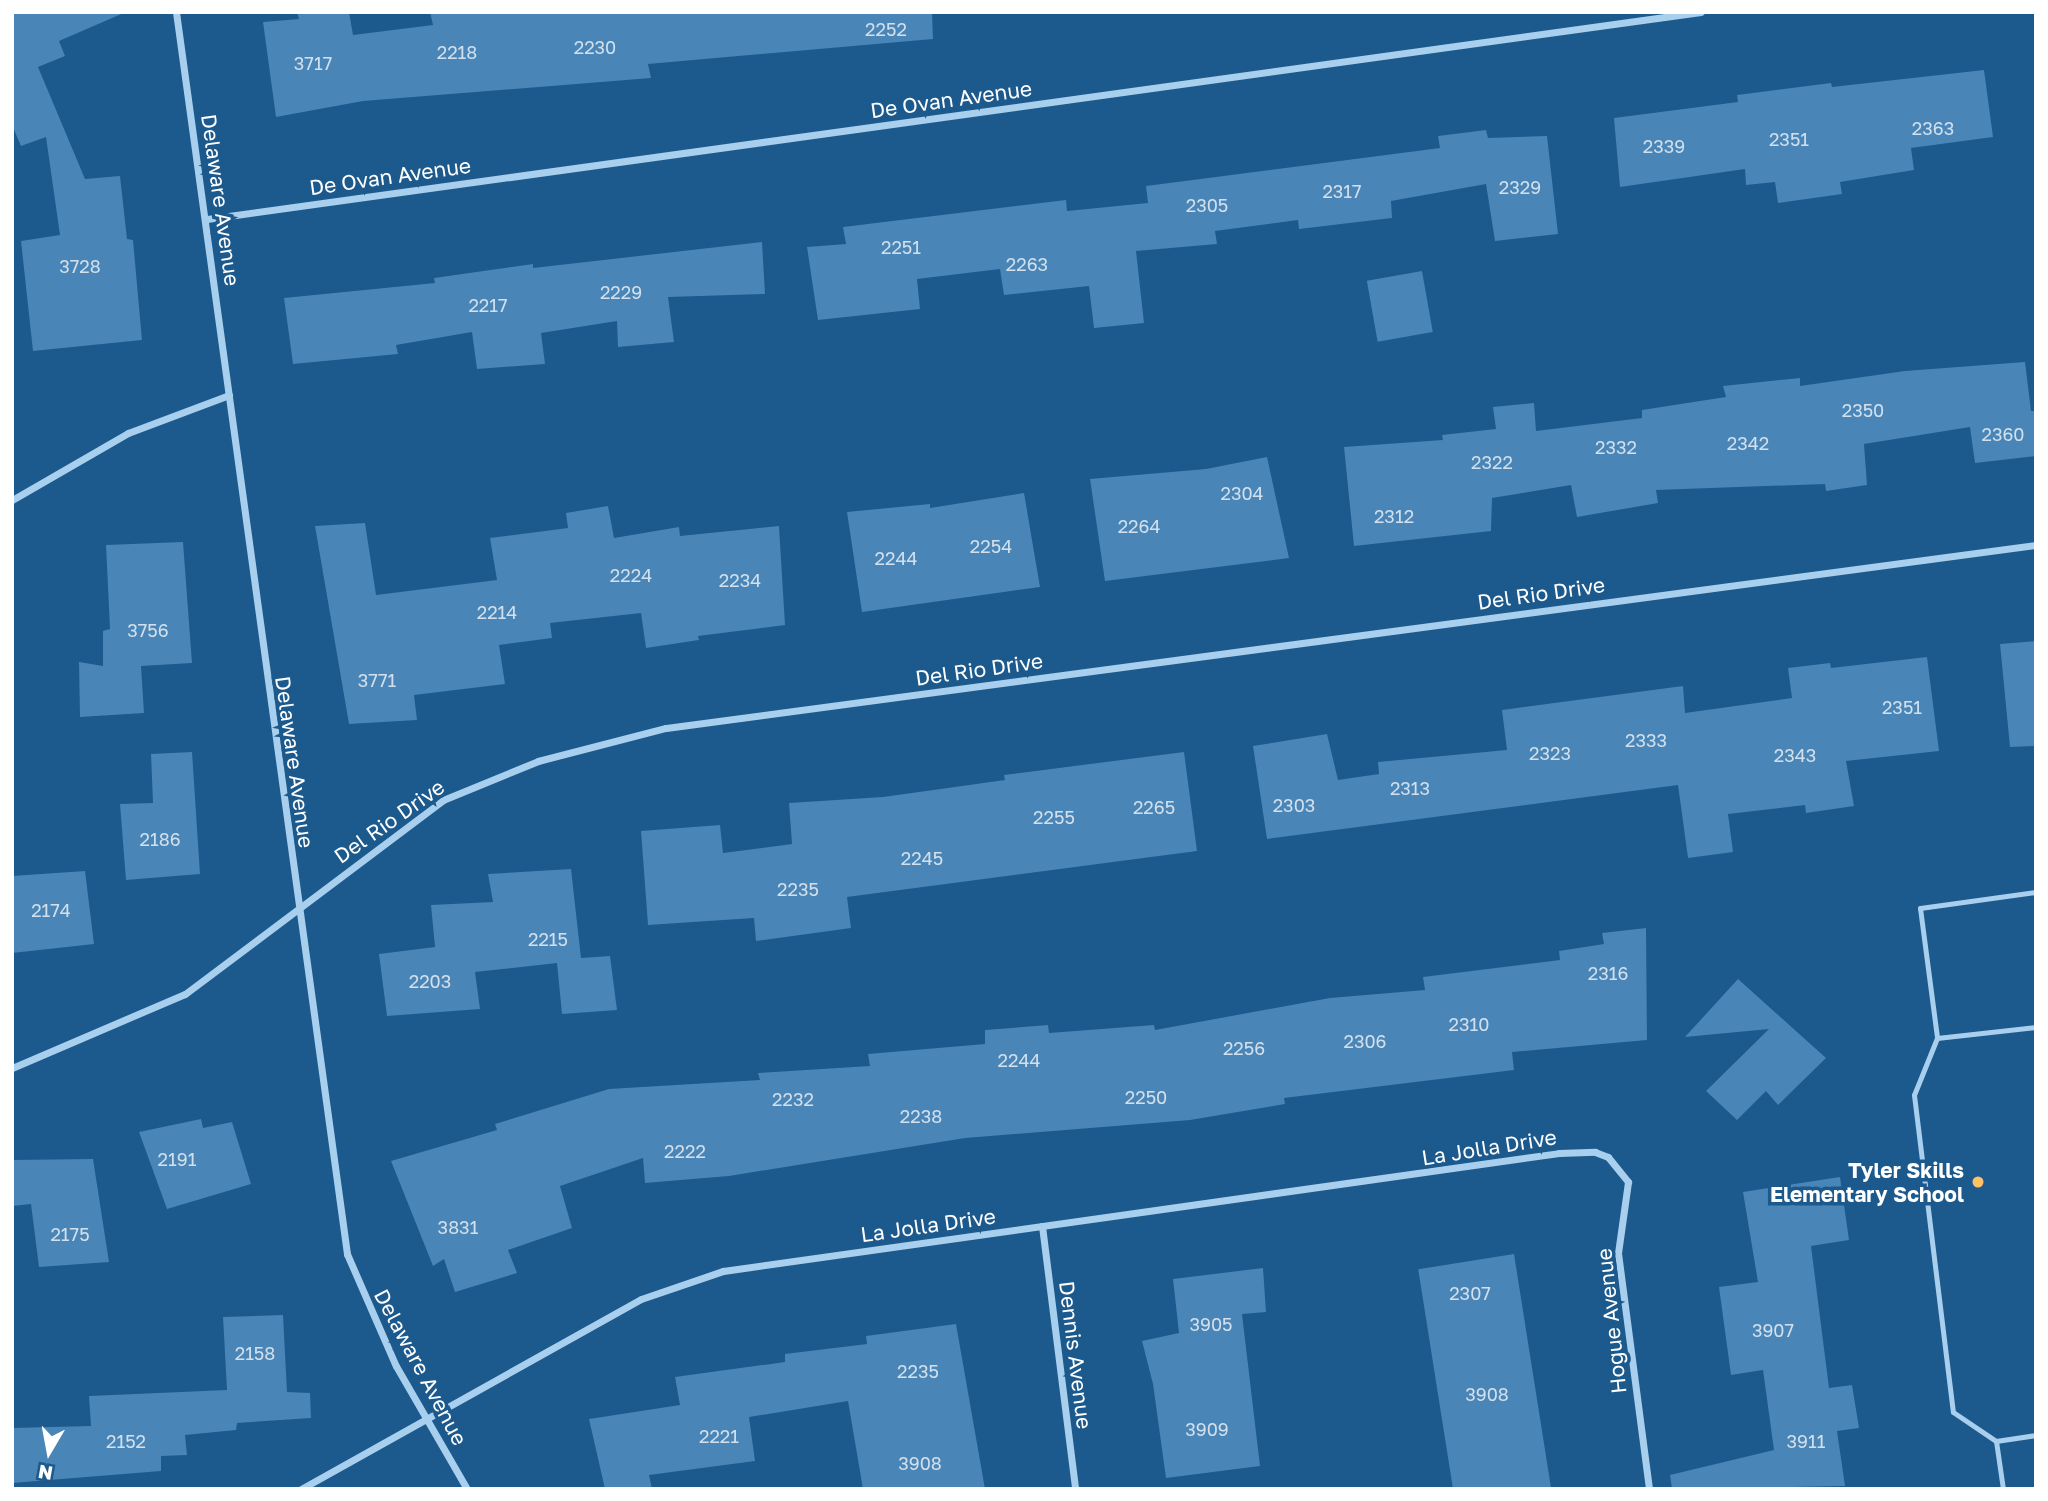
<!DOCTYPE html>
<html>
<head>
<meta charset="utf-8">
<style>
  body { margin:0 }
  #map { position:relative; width:2048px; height:1501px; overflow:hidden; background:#1c598c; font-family:"Golos Text",sans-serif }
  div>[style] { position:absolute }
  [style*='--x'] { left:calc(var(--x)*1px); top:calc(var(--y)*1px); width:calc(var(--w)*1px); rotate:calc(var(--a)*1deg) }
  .building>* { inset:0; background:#4985b6; transform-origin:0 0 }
  .service>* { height:5px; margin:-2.5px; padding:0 2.5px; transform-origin:2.5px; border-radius:2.5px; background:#a8cfed }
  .minor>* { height:7px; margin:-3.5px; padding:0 3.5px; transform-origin:3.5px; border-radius:3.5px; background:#a8cfed }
  .dots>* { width:19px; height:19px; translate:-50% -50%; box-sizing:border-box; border:4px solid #1c598c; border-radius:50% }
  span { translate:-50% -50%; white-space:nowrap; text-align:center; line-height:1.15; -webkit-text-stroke:7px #1c598c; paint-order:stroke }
  .number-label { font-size:18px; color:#d2e0ed }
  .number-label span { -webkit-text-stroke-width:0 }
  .street-label { font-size:21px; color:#fff }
  .poi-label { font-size:21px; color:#fff; font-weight:700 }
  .right { translate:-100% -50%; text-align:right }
  .frame { position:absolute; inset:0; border:14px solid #fff; pointer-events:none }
  .north { position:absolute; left:14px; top:1417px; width:70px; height:70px; -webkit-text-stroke:5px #1c598c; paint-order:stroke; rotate:190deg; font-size:19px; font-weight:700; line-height:28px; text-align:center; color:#fff }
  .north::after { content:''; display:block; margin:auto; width:24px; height:32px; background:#fff; clip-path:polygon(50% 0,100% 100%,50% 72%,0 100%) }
</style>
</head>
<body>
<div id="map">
  <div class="building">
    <i style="clip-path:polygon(12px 12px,126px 12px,59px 41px,65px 56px,38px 67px,85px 179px,120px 176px,127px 239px,133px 240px,142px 340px,33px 351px,21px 241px,60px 235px,46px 137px,21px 146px,12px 125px)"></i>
    <i style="clip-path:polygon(297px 12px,349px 12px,353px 35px,433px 25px,430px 12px,932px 12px,933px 39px,648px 64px,651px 78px,363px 101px,276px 117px,263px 22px,299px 19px)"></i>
    <i style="clip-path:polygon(1984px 70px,1993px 137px,1911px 148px,1914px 170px,1840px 182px,1842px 194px,1778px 203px,1775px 182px,1746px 185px,1745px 169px,1620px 187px,1614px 118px,1738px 102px,1737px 95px,1831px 83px,1832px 87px)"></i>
    <i style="clip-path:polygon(1486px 130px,1488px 138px,1547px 136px,1558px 234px,1495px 241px,1486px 184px,1391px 201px,1392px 218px,1299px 229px,1298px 220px,1215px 231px,1217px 244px,1136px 251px,1144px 323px,1094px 328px,1089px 286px,1004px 295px,1000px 269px,917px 279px,920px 309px,818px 320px,807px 247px,846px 244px,843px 227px,1066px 200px,1067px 211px,1148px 203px,1146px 186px,1440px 148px,1438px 136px)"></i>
    <i style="clip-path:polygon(762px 242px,765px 294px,668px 297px,674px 342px,618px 347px,617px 321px,541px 333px,545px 364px,477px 369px,472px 332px,396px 345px,398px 354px,293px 364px,284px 298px,435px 283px,434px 278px,533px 264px,533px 268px)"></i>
    <i style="left:1422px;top:271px;width:62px;height:56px;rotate:80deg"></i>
    <i style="clip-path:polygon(2025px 362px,2031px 411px,2036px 411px,2036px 456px,1975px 463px,1970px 427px,1864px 444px,1867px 485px,1826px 491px,1825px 484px,1656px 490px,1658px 503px,1577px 517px,1571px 485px,1492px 498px,1491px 531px,1354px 546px,1344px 447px,1443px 440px,1442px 435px,1496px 429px,1493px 407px,1534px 403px,1536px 431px,1642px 418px,1642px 410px,1726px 397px,1723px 386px,1800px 378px,1800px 386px,1905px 371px)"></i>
    <i style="clip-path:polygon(1267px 457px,1289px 558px,1105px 581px,1090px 479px,1206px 469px)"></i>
    <i style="clip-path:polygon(1024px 493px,1040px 587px,862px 612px,847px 512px,930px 504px,930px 508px)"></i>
    <i style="clip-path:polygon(608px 506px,614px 538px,679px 527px,680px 536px,779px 526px,785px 625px,698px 636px,699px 640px,646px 648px,641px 613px,550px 623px,552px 638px,499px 645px,505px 684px,414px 695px,417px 720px,349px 724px,315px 526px,365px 523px,376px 595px,497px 580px,490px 538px,568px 528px,566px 513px)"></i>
    <i style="clip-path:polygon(183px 542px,192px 663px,141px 666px,144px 713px,80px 717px,79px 662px,103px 666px,103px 631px,110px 629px,106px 545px)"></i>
    <i style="clip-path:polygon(2036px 641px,2036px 746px,2010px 747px,2000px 644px)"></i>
    <i style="clip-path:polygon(1927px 657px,1939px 751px,1846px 761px,1854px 806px,1806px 813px,1805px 805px,1728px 814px,1733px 852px,1688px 858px,1678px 785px,1267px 839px,1253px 746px,1327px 734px,1338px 780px,1379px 774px,1378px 762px,1507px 750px,1502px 710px,1683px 686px,1685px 713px,1792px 698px,1788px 668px,1830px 663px,1831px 668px)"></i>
    <i style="clip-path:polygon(192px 752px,200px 874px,126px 880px,120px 804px,153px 803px,151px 754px)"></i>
    <i style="clip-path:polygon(1184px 752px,1197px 851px,847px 897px,851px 928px,756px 941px,754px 918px,648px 925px,641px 831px,720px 825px,723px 853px,792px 844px,789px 803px,883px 797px,1005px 780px,1004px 775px)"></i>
    <i style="clip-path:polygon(571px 869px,581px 958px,610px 956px,617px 1010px,562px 1014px,557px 963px,475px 972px,480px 1009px,387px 1016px,379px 954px,435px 947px,431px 905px,493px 902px,488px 874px)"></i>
    <i style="clip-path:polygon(85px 871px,94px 944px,12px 953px,12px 876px)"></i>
    <i style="clip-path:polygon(1646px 928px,1647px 1040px,1512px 1052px,1514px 1070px,1284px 1098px,1285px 1104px,1190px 1120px,965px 1138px,729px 1176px,645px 1183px,643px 1158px,560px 1186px,572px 1228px,508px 1250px,517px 1273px,455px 1292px,444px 1259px,433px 1266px,391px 1161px,497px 1130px,495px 1124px,609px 1089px,760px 1080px,758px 1073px,870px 1066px,868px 1054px,985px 1044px,985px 1030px,1048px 1025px,1049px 1033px,1154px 1025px,1155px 1030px,1330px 998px,1425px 990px,1423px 977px,1560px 960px,1559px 951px,1604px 944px,1602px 933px)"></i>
    <i style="clip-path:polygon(1738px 979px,1826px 1058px,1778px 1105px,1766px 1091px,1737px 1120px,1706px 1091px,1769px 1029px,1685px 1037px)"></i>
    <i style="clip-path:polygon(201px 1119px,203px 1128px,232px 1122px,251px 1184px,167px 1209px,139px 1132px)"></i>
    <i style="clip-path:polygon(93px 1159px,109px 1262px,39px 1267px,31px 1204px,12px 1206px,12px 1160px)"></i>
    <i style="clip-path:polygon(1840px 1177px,1849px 1240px,1811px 1246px,1829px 1388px,1852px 1385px,1859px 1428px,1837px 1431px,1845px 1486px,1672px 1489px,1670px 1475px,1774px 1450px,1763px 1370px,1731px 1375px,1719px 1287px,1758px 1282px,1743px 1192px)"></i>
    <i style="left:1514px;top:1254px;width:238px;height:97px;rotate:81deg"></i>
    <i style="clip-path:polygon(1263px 1268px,1266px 1312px,1242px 1314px,1260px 1466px,1166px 1478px,1153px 1384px,1142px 1341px,1179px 1333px,1173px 1279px)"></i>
    <i style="clip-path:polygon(283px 1315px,287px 1392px,310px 1393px,311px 1418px,237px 1423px,236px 1430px,185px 1435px,187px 1455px,161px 1456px,161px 1471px,12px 1483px,12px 1428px,91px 1426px,89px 1396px,227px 1390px,223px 1317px)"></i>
    <i style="clip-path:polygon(956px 1324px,985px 1489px,863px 1489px,848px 1401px,749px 1417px,755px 1461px,649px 1475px,652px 1489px,605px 1489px,589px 1419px,680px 1405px,675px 1377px,785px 1362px,785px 1354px,867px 1344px,866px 1336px)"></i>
  </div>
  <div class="service">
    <i style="--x:2036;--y:892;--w:117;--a:172.1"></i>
    <i style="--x:1920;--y:908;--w:131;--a:82.5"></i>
    <i style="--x:1937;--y:1038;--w:100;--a:-6.3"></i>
    <i style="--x:1937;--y:1038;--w:61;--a:112"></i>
    <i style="--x:1914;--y:1095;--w:319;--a:83"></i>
    <i style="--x:1953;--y:1412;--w:52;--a:34"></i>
    <i style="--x:1996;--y:1441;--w:40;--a:-8.5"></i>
    <i style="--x:1996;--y:1441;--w:49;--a:81.7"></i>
  </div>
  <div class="minor">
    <i style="--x:176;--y:12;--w:1254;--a:82.16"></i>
    <i style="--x:347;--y:1254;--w:122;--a:66.4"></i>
    <i style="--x:396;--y:1366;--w:142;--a:60"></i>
    <i style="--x:207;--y:219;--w:1508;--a:-7.89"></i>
    <i style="--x:12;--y:500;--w:134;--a:-30"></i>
    <i style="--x:128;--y:433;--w:108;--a:-20.6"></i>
    <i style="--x:12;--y:1068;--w:188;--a:-23.2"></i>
    <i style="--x:185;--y:994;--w:323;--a:-36.9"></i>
    <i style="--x:443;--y:800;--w:103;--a:-22.3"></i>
    <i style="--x:538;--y:761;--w:132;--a:-14.5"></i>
    <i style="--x:666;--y:728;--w:1382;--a:-7.61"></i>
    <i style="--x:1042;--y:1226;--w:265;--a:82.8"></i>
    <i style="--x:301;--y:1489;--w:389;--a:-29.2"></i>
    <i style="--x:641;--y:1299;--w:87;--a:-18.9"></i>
    <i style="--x:723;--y:1271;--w:844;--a:-8.03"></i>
    <i style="--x:1559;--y:1153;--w:36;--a:-2"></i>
    <i style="--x:1595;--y:1152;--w:14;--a:21"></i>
    <i style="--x:1608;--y:1157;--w:32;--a:51"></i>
    <i style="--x:1628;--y:1182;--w:72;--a:98"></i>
    <i style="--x:1618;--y:1253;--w:238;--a:82.5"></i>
  </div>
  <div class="dots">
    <i style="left:1978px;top:1182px;background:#fec265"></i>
  </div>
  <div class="number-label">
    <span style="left:886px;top:29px">2252</span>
    <span style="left:595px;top:47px">2230</span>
    <span style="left:457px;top:52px">2218</span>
    <span style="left:313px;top:63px">3717</span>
    <span style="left:1933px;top:128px">2363</span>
    <span style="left:1789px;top:139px">2351</span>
    <span style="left:1664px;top:146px">2339</span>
    <span style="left:1520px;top:187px">2329</span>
    <span style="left:1342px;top:191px">2317</span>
    <span style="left:1207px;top:205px">2305</span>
    <span style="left:901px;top:247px">2251</span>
    <span style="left:1027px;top:264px">2263</span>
    <span style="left:80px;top:266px">3728</span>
    <span style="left:621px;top:292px">2229</span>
    <span style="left:488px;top:305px">2217</span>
    <span style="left:1863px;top:410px">2350</span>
    <span style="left:2003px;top:434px">2360</span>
    <span style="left:1748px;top:443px">2342</span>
    <span style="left:1616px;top:447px">2332</span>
    <span style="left:1492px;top:462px">2322</span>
    <span style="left:1242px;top:493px">2304</span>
    <span style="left:1394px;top:516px">2312</span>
    <span style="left:1139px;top:526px">2264</span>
    <span style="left:991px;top:546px">2254</span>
    <span style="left:896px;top:558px">2244</span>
    <span style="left:631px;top:575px">2224</span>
    <span style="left:740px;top:580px">2234</span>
    <span style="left:497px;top:612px">2214</span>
    <span style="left:148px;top:630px">3756</span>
    <span style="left:377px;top:680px">3771</span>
    <span style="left:1902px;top:707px">2351</span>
    <span style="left:1646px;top:740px">2333</span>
    <span style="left:1550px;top:753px">2323</span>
    <span style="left:1795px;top:755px">2343</span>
    <span style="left:1410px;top:788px">2313</span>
    <span style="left:1294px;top:805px">2303</span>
    <span style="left:1154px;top:807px">2265</span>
    <span style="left:1054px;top:817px">2255</span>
    <span style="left:160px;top:839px">2186</span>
    <span style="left:922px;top:858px">2245</span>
    <span style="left:798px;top:889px">2235</span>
    <span style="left:51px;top:910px">2174</span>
    <span style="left:548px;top:939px">2215</span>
    <span style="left:1608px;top:973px">2316</span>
    <span style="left:430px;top:981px">2203</span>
    <span style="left:1469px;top:1024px">2310</span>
    <span style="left:1365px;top:1041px">2306</span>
    <span style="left:1244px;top:1048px">2256</span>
    <span style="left:1019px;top:1060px">2244</span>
    <span style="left:1146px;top:1097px">2250</span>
    <span style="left:793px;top:1099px">2232</span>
    <span style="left:921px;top:1116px">2238</span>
    <span style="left:685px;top:1151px">2222</span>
    <span style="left:177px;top:1159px">2191</span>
    <span style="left:458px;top:1227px">3831</span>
    <span style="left:70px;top:1234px">2175</span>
    <span style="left:1470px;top:1293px">2307</span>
    <span style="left:1211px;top:1324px">3905</span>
    <span style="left:1773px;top:1330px">3907</span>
    <span style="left:255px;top:1353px">2158</span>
    <span style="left:918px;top:1371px">2235</span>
    <span style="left:1487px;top:1394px">3908</span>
    <span style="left:1207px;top:1429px">3909</span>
    <span style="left:719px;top:1436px">2221</span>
    <span style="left:126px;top:1441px">2152</span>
    <span style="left:1806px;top:1441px">3911</span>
    <span style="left:920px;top:1463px">3908</span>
  </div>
  <div class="street-label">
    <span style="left:951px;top:99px;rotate:-8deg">De Ovan Avenue</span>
    <span style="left:390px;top:176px;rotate:-8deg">De Ovan Avenue</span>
    <span style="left:221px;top:200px;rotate:82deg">Delaware Avenue</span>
    <span style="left:1541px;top:593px;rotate:-8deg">Del Rio Drive</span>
    <span style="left:979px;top:669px;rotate:-8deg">Del Rio Drive</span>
    <span style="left:295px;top:762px;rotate:82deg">Delaware Avenue</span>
    <span style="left:389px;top:821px;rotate:-35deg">Del Rio Drive</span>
    <span style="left:1489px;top:1147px;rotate:-9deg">La Jolla Drive</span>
    <span style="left:928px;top:1225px;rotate:-8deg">La Jolla Drive</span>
    <span style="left:1611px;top:1321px;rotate:-96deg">Hogue Avenue</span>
    <span style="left:1076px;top:1355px;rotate:83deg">Dennis Avenue</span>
    <span style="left:421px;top:1367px;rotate:62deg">Delaware Avenue</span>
  </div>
  <div class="poi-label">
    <span class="right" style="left:1964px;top:1182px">Tyler Skills<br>Elementary School</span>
  </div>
  <div class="frame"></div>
  <div class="north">N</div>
</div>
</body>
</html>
